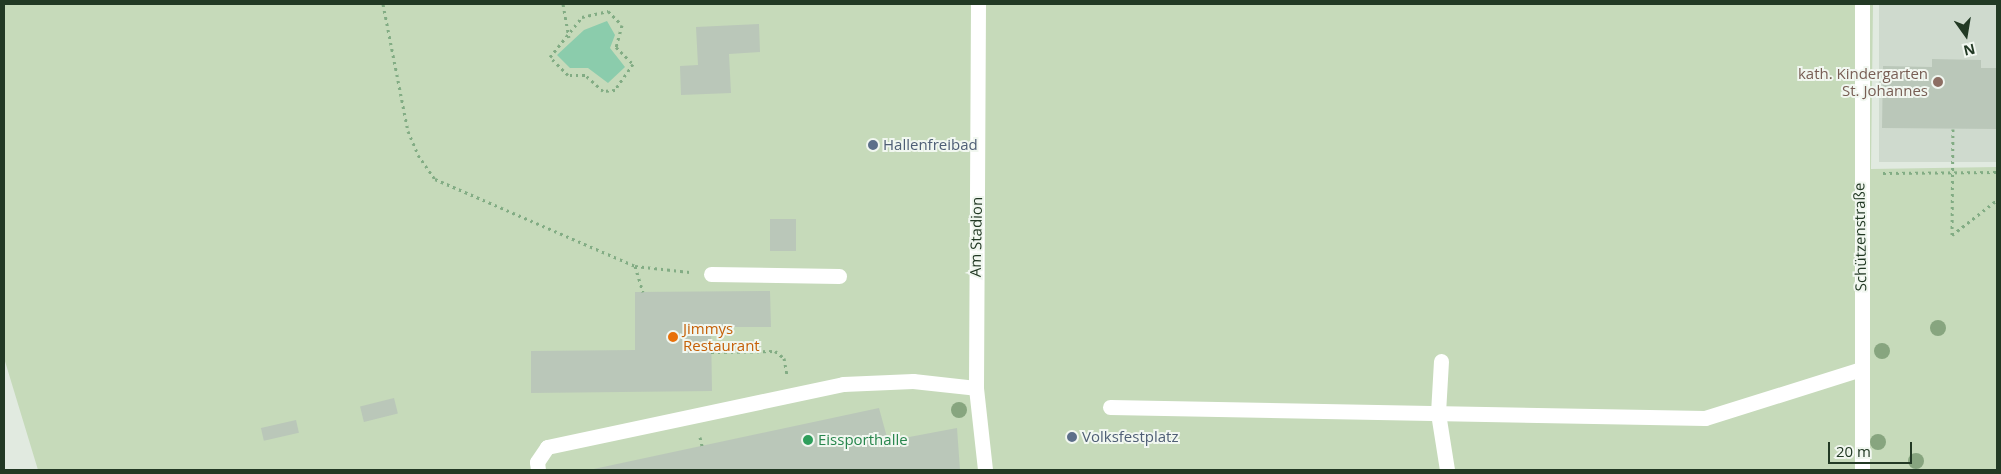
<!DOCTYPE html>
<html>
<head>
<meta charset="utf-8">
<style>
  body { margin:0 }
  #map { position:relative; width:2001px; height:474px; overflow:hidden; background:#e1eae0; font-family:"Open Sans",sans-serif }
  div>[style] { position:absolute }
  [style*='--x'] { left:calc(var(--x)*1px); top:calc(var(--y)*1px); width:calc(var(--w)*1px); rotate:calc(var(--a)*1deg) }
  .built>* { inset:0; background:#cfdace; transform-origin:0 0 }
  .green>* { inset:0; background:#c6daba }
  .water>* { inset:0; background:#8bccac }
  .building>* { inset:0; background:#bac7b9; transform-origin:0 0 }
  .path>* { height:3px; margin-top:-1.5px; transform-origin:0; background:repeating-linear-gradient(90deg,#82ac84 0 2.5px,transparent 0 6.5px) }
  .service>* { height:15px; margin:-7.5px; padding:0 7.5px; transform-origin:7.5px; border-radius:7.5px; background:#fff }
  .minor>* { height:15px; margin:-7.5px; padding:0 7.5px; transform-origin:7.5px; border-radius:7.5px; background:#fff }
  .trees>* { width:16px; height:16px; margin:-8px; border-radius:50%; background:#87a57f }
  .dots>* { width:14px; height:14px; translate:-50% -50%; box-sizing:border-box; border:2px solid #f1f7f0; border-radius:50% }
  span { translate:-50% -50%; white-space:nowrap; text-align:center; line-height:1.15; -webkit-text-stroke:4px #f1f7f0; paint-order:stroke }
  .education-label { font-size:15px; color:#785e54 }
  .right { translate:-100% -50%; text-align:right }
  .service-label { font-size:15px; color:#4e5e75 }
  .left { translate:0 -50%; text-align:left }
  .street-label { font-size:15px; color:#223924 }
  .food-label { font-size:15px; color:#c56008 }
  .leisure-label { font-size:15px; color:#27864d }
  .frame { position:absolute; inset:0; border:5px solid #223924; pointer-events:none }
  .north { position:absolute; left:1941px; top:10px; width:50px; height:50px; -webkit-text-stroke:4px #f1f7f0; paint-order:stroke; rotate:167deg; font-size:14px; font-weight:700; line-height:20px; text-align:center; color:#223924 }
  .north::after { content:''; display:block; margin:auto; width:18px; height:22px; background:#223924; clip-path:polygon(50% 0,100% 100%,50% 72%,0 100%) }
  .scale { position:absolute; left:1828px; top:442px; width:84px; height:22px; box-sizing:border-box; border:2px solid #223924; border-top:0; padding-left:6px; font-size:15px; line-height:18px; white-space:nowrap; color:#223924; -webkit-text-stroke:4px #f1f7f0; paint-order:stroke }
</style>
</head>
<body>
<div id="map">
  <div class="built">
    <i style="left:1879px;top:4px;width:118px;height:158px"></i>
  </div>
  <div class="green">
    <i style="clip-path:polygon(4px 4px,1873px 4px,1871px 169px,1997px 167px,1997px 470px,38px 470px,4px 358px)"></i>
  </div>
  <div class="water">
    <i style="clip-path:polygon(607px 21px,615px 35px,610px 48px,625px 67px,608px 83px,588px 68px,570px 68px,557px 55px,584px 30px)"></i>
  </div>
  <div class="building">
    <i style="clip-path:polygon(759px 24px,760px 52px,729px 54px,731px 93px,681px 95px,680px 66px,698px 65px,696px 27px)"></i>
    <i style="clip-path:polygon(1932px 59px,1981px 60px,1981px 68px,1997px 68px,1997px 129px,1882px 128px,1883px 66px,1932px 67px)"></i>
    <i style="left:770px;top:219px;width:26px;height:32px"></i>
    <i style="clip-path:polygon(770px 291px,771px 327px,711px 327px,712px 391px,531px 393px,531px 351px,635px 350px,635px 292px)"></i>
    <i style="left:394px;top:398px;width:16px;height:35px;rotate:76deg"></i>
    <i style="clip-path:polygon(879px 408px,888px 441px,957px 428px,960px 470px,589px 470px)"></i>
    <i style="left:296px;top:420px;width:13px;height:36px;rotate:77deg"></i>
  </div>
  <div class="path">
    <i style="--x:383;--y:4;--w:129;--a:78.9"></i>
    <i style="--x:408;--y:131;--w:26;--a:67"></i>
    <i style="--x:418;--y:155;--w:29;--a:55"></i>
    <i style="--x:435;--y:179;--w:218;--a:23.5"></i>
    <i style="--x:635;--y:266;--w:55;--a:6.2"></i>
    <i style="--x:563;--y:4;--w:34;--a:80"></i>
    <i style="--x:608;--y:11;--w:20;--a:45"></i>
    <i style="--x:622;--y:25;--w:23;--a:105"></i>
    <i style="--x:616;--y:47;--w:24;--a:45"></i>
    <i style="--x:633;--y:64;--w:32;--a:125"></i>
    <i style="--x:615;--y:90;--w:12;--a:175"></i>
    <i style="--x:603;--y:91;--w:24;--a:-138"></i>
    <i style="--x:585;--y:75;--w:17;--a:180"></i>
    <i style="--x:568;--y:75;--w:25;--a:-135"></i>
    <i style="--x:550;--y:57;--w:51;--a:-51.3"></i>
    <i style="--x:582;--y:17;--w:27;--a:-13"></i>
    <i style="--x:1883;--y:173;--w:114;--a:-0.5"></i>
    <i style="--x:1952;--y:235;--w:106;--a:-89.5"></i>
    <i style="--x:1952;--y:235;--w:57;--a:-37.9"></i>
    <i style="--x:635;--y:266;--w:27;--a:73"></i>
    <i style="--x:711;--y:352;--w:64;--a:-0.9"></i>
    <i style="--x:775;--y:351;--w:11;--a:38"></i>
    <i style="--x:784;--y:358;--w:17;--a:80"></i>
    <i style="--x:700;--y:437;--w:9;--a:77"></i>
  </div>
  <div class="service">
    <i style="--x:1862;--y:4;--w:466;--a:90"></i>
    <i style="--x:711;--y:274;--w:128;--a:0.9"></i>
    <i style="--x:1441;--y:361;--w:52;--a:93.3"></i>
    <i style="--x:1438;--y:413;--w:58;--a:81"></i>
    <i style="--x:1110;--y:407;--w:595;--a:1.06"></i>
    <i style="--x:1705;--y:418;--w:164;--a:-17.4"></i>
    <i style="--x:538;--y:470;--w:8;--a:-97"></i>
    <i style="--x:537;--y:462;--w:18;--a:-56"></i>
    <i style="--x:547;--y:447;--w:303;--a:-12"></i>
    <i style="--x:843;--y:384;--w:70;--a:-2.5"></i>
    <i style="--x:913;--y:381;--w:63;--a:6.3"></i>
  </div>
  <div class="minor">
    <i style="--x:978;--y:4;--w:384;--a:90.3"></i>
    <i style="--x:976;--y:388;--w:82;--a:83.7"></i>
  </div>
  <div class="trees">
    <i style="left:1938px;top:328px"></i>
    <i style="left:1882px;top:351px"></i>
    <i style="left:959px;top:410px"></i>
    <i style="left:1878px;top:442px"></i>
    <i style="left:1916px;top:461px"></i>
  </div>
  <div class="dots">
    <i style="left:1938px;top:82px;background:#8d6e63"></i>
    <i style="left:873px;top:145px;background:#5c6f8a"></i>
    <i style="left:673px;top:337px;background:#e8710a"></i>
    <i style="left:1072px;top:437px;background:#5c6f8a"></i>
    <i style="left:808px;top:440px;background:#2e9e5b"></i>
  </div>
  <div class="education-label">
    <span class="right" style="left:1928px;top:82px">kath. Kindergarten<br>St. Johannes</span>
  </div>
  <div class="service-label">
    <span class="left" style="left:883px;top:145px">Hallenfreibad</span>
    <span class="left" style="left:1082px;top:437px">Volksfestplatz</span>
  </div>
  <div class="street-label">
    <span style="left:976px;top:237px;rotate:-89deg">Am Stadion</span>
    <span style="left:1860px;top:237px;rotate:-91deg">Schützenstraße</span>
  </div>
  <div class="food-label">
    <span class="left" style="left:683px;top:337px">Jimmys<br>Restaurant</span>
  </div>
  <div class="leisure-label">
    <span class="left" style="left:818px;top:440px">Eissporthalle</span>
  </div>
  <div class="frame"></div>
  <div class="north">N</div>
  <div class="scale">20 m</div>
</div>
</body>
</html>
